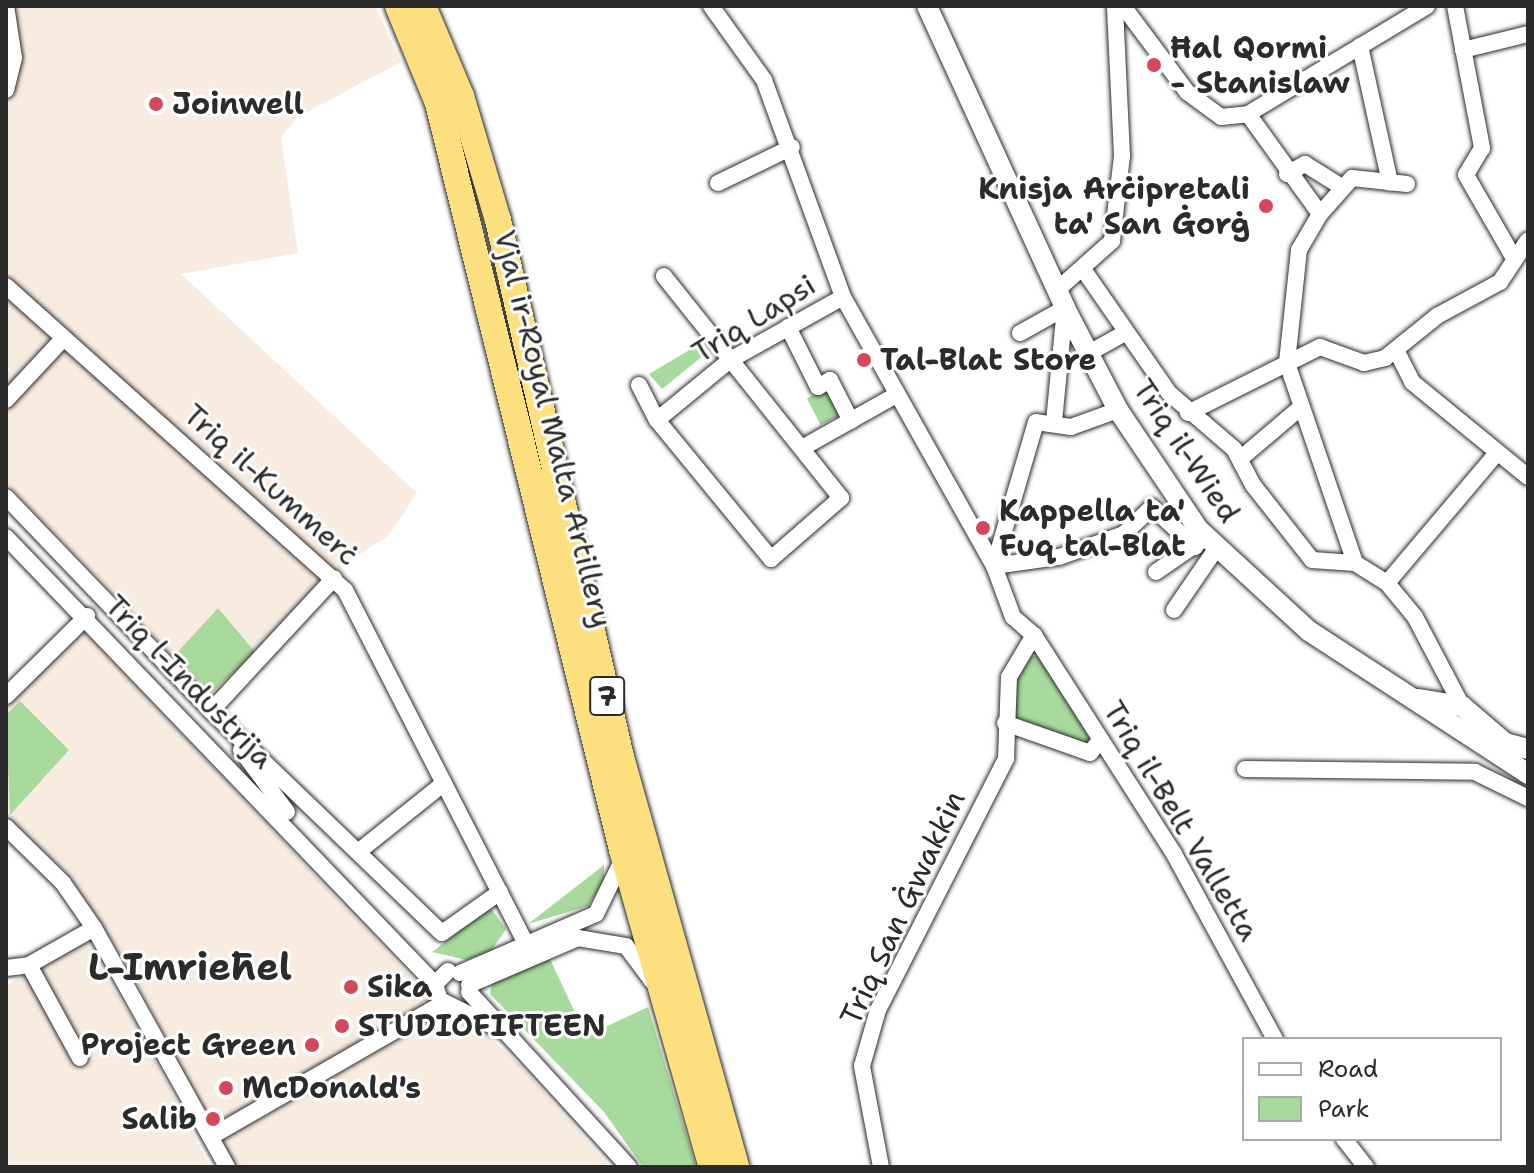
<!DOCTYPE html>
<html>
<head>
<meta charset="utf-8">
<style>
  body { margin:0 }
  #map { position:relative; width:1534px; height:1173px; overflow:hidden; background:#fff; font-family:"Shantell Sans",sans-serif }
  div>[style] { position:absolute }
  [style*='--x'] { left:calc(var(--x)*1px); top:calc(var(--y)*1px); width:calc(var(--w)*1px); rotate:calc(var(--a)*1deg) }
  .built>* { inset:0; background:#f8ebe0 }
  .green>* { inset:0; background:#a7da9c; transform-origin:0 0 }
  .roads { filter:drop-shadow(0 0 2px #2b2b2b) drop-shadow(0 0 2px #2b2b2b) }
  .minor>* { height:16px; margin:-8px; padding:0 8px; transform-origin:8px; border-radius:8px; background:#fff }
  .tertiary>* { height:20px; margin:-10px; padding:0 10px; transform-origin:10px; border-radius:10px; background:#fff }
  .trunk>* { height:26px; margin:-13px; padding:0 13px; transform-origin:13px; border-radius:13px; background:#fce080 }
  .dots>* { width:22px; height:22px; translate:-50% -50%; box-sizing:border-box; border:4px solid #fff; border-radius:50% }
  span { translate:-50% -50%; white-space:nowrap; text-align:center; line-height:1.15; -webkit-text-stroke:6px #fff; paint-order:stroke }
  .shield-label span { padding:2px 6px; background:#fff; border:2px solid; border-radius:6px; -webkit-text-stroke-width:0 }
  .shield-label { font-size:28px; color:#2b2b2b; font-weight:700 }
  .poi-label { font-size:30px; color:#2b2b2b; font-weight:700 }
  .left { translate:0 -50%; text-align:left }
  .right { translate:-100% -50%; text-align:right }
  .street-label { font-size:30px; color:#2b2b2b }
  .district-label { font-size:38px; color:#2b2b2b; font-weight:700 }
  .frame { position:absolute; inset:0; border:8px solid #2b2b2b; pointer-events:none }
  .legend { position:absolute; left:1242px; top:1037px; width:260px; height:104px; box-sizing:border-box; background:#fff; border:2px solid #aaa; margin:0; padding:10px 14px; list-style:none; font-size:24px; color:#2b2b2b }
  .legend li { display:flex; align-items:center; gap:16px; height:40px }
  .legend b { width:40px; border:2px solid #aaa }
</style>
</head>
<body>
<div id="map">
  <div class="built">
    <i style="clip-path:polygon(6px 6px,375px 6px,401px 62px,296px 118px,281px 138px,298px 253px,181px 274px,417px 493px,389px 535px,345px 564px,213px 698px,6px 482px)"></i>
    <i style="clip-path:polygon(82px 629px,445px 1013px,472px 1022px,520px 1065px,610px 1167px,234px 1167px,123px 957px,64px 869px,6px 820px,6px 705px)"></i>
    <i style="clip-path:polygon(86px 943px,141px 1033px,210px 1167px,6px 1167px,6px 985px)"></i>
  </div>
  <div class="green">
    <i style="clip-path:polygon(696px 346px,704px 355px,662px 389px,649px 374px)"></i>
    <i style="left:831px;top:386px;width:30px;height:27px;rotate:63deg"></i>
    <i style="clip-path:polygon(218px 608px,255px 652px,211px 693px,175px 655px)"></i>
    <i style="clip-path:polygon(1026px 656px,1039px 656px,1091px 735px,1087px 747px,1014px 720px,1016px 675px)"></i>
    <i style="clip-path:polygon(20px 701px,69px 750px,10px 815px,6px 715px)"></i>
    <i style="clip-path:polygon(604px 865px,604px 881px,588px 906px,528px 924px)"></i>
    <i style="clip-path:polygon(490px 907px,506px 929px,491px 951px,467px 960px,432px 952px)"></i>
    <i style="clip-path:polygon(550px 959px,586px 1036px,648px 1007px,696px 1167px,643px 1167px,604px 1112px,490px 994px,492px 982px)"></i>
  </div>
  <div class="roads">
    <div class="minor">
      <i style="--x:711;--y:6;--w:91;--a:54.4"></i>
      <i style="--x:764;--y:80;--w:231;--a:70"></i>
      <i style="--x:843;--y:297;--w:308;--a:60.7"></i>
      <i style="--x:994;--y:566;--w:54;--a:69.6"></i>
      <i style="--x:1013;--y:617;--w:28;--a:41"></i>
      <i style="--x:1034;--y:635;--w:260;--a:57.4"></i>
      <i style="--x:1174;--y:854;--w:211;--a:61.4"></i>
      <i style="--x:1123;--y:6;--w:107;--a:53.3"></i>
      <i style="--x:1187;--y:92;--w:42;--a:36.3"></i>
      <i style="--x:1221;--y:117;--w:27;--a:-6"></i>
      <i style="--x:1248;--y:114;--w:209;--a:-31.1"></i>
      <i style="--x:1455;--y:6;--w:145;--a:79.2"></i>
      <i style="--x:1482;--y:148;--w:31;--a:121"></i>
      <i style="--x:1466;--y:175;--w:96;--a:60"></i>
      <i style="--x:1360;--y:46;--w:140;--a:77.6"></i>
      <i style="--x:1463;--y:50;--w:67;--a:-13.8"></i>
      <i style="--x:6;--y:90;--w:33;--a:-76"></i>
      <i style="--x:14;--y:58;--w:53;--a:-98.7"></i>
      <i style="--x:1248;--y:114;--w:123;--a:54.2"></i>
      <i style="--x:1287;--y:174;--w:21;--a:-29"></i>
      <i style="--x:1305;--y:164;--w:41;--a:32.2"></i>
      <i style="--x:718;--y:183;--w:82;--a:-25.9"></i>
      <i style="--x:1407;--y:184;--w:55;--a:-173.8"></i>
      <i style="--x:1352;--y:178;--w:48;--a:131.6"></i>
      <i style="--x:1320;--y:214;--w:42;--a:120.3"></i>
      <i style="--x:1299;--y:250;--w:114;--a:96.1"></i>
      <i style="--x:1287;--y:363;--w:211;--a:71.2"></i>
      <i style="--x:1355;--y:563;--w:38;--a:32"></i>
      <i style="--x:1387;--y:583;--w:44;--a:50.5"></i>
      <i style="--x:1415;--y:617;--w:101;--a:62.2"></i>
      <i style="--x:1085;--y:272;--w:147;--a:55.2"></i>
      <i style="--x:1169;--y:393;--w:86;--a:40.7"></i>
      <i style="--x:1234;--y:449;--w:41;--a:62.2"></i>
      <i style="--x:1253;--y:485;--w:95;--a:51.8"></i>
      <i style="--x:1312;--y:560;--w:43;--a:4"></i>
      <i style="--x:6;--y:286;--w:455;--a:41.9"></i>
      <i style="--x:345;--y:590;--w:398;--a:62.9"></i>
      <i style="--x:1057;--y:290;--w:74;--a:-41.7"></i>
      <i style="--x:1112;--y:241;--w:86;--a:-83.3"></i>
      <i style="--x:1122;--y:156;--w:150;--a:-92.7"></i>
      <i style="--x:788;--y:327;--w:67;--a:63.4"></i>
      <i style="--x:818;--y:387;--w:14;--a:-30"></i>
      <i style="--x:830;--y:380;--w:46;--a:62.9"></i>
      <i style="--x:1020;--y:333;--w:51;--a:-29.1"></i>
      <i style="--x:1396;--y:350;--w:36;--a:63"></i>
      <i style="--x:1412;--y:382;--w:150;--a:39.3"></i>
      <i style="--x:1089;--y:353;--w:41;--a:-29.1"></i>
      <i style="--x:639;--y:385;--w:39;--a:63"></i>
      <i style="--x:657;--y:420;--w:180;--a:50.6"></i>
      <i style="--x:771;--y:559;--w:93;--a:-41.1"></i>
      <i style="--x:841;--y:498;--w:284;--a:-128.6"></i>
      <i style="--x:6;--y:400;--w:82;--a:-47"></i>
      <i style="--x:1118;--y:410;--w:50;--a:160.1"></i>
      <i style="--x:1071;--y:427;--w:35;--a:-172"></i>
      <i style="--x:1036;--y:422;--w:150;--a:106.3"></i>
      <i style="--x:994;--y:566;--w:66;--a:-7.9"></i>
      <i style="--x:1059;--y:557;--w:69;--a:-19.5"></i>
      <i style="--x:1124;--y:534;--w:39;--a:-44"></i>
      <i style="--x:1152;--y:507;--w:59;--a:42.9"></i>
      <i style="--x:1188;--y:413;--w:148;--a:-26.6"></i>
      <i style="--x:1320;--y:347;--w:47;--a:20"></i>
      <i style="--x:1364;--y:363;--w:22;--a:-13"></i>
      <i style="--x:1385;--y:358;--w:67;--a:-38.9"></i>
      <i style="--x:1437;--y:316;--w:72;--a:-28.4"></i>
      <i style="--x:1500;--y:282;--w:50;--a:-56.3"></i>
      <i style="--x:657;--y:420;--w:94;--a:-39.4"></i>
      <i style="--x:730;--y:360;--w:129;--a:-29.1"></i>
      <i style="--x:1054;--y:422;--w:115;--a:-84.5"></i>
      <i style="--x:802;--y:448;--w:108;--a:-29.4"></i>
      <i style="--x:1240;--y:459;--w:79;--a:-40.4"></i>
      <i style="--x:6;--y:497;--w:296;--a:46.2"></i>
      <i style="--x:211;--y:711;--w:320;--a:43.9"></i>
      <i style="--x:442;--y:933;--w:71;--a:-35.3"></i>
      <i style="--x:6;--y:537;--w:620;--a:46.18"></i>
      <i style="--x:1156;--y:572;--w:55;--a:-34.6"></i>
      <i style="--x:1387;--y:583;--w:169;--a:-49.8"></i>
      <i style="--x:1174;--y:610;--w:74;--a:-55.5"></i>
      <i style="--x:6;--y:696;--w:114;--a:-44.6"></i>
      <i style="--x:211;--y:711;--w:181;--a:-47.2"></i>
      <i style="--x:1005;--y:723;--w:90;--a:19.4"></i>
      <i style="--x:1090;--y:753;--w:16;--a:-52"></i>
      <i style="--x:241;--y:750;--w:77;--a:53.4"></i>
      <i style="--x:1245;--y:769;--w:230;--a:0.7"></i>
      <i style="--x:1475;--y:772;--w:59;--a:26.1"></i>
      <i style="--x:6;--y:827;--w:80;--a:44.5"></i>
      <i style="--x:63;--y:883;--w:55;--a:55.4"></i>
      <i style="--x:94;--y:928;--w:274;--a:60.9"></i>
      <i style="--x:358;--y:852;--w:110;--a:-38.7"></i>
      <i style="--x:29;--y:965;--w:106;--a:61.3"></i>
      <i style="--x:6;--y:968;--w:23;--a:-7"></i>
      <i style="--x:29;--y:965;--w:75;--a:-29.6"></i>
      <i style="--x:448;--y:971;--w:18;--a:135"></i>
      <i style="--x:435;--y:984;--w:17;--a:73"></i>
      <i style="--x:440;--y:1000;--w:66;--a:26.2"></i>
      <i style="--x:460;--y:973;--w:148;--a:-23.5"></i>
      <i style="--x:596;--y:914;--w:57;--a:-63.9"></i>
      <i style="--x:469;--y:985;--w:119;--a:-23.3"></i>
      <i style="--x:578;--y:938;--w:49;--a:9.5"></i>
      <i style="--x:626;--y:946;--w:44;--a:53.4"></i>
      <i style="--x:469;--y:992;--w:237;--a:47.6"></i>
      <i style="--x:212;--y:1136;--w:267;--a:-29.9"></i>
      <i style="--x:1344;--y:1139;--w:36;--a:52"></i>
      <i style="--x:881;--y:1167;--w:103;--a:-100.7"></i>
      <i style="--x:862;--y:1066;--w:58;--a:-74.1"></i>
      <i style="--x:878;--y:1010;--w:282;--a:-63"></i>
      <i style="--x:1006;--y:759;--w:82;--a:-87.9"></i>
      <i style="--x:1009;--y:677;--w:49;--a:-59.2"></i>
    </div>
    <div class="tertiary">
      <i style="--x:927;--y:6;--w:332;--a:65.4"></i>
      <i style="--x:1065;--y:308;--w:115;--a:62.5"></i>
      <i style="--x:1118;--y:410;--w:145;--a:56"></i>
      <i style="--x:1199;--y:530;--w:149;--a:42.6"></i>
      <i style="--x:1309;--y:631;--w:262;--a:33.1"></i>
      <i style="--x:1419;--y:699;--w:44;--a:9.2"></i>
      <i style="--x:1462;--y:706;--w:57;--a:40.7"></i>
      <i style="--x:1505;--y:743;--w:24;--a:15"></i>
    </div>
    <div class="trunk">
      <i style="--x:398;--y:6;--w:105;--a:67.6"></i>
      <i style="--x:438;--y:103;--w:769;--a:76.16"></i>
      <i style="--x:622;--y:850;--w:330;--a:74.2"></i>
      <i style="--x:423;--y:6;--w:98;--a:67.1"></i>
      <i style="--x:461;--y:96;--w:129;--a:73.4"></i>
      <i style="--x:498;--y:220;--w:551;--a:77.1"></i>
      <i style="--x:621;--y:757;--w:426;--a:74.3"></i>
    </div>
  </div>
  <div class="dots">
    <i style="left:1154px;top:65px;background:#d1495b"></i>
    <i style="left:156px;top:104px;background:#d1495b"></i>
    <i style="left:1266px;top:206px;background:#d1495b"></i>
    <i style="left:864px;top:360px;background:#d1495b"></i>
    <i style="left:983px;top:528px;background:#d1495b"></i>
    <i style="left:351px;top:987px;background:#d1495b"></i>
    <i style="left:342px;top:1026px;background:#d1495b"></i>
    <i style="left:312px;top:1045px;background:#d1495b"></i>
    <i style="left:226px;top:1088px;background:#d1495b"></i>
    <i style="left:213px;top:1119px;background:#d1495b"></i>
  </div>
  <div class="shield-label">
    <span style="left:607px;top:696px">7</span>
  </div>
  <div class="poi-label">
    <span class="left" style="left:1170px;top:65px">Ħal Qormi<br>- Stanislaw</span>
    <span class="left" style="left:172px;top:104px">Joinwell</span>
    <span class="right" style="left:1250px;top:206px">Knisja Arċipretali<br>ta' San Ġorġ</span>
    <span class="left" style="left:880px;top:360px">Tal-Blat Store</span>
    <span class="left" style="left:999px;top:528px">Kappella ta'<br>Fuq tal-Blat</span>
    <span class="left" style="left:367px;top:987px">Sika</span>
    <span class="left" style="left:358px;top:1026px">STUDIOFIFTEEN</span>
    <span class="right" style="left:296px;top:1045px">Project Green</span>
    <span class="left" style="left:242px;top:1088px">McDonald's</span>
    <span class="right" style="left:197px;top:1119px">Salib</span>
  </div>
  <div class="street-label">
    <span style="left:754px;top:319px;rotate:-32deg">Triq Lapsi</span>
    <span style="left:553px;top:429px;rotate:76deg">Vjal ir-Royal Malta Artillery</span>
    <span style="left:1186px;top:451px;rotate:56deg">Triq il-Wied</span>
    <span style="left:271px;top:485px;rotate:42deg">Triq il-Kummerċ</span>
    <span style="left:189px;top:682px;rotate:46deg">Triq l-Industrija</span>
    <span style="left:1181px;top:821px;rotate:59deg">Triq il-Belt Valletta</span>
    <span style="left:903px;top:908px;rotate:-65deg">Triq San Ġwakkin</span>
  </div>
  <div class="district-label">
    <span style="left:190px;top:967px">L-Imrieħel</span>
  </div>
  <div class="frame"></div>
  <ul class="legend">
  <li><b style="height:10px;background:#fff"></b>Road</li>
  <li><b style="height:22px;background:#a7da9c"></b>Park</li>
  </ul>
</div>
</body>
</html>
